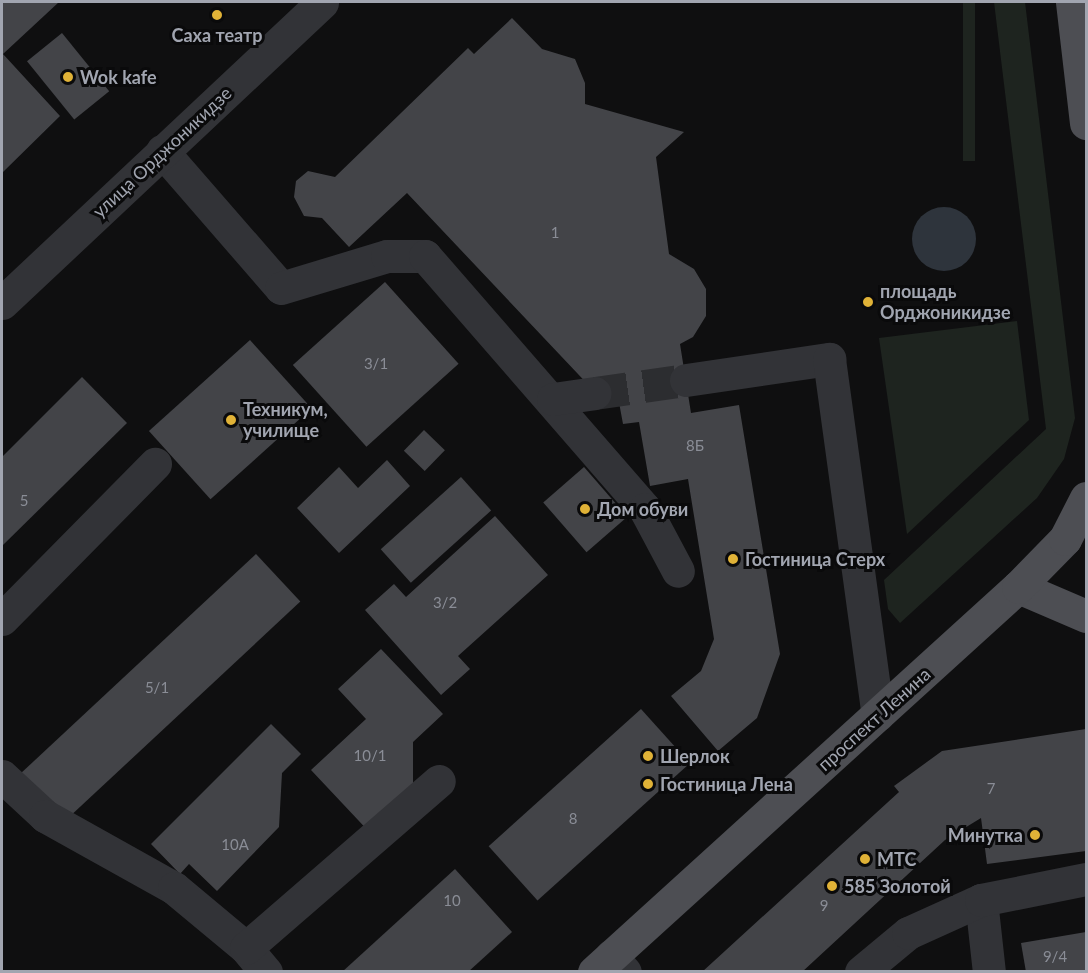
<!DOCTYPE html>
<html>
<head>
<meta charset="utf-8">
<style>
  body { margin:0 }
  #map { position:relative; width:1088px; height:973px; overflow:hidden; background:#0f0f10; font-family:Lato,sans-serif }
  div>[style] { position:absolute }
  [style*='--x'] { left:calc(var(--x)*1px); top:calc(var(--y)*1px); width:calc(var(--w)*1px); rotate:calc(var(--a)*1deg) }
  .green>* { inset:0; background:#1e241f; transform-origin:0 0 }
  .water>* { inset:0; background:#2e343c }
  .round { border-radius:50% }
  .building>* { inset:0; background:#434448; transform-origin:0 0 }
  .minor-tunnel>* { height:33px; margin-top:-16.5px; transform-origin:0; background:repeating-linear-gradient(90deg,#2c2d30 0 33px,transparent 0 49px) }
  .minor>* { height:33px; margin:-16.5px; padding:0 16.5px; transform-origin:16.5px; border-radius:16.5px; background:#323337 }
  .major>* { height:33px; margin:-16.5px; padding:0 16.5px; transform-origin:16.5px; border-radius:16.5px; background:#4d4e53 }
  .dots>* { width:16px; height:16px; translate:-50% -50%; box-sizing:border-box; border:3px solid #0a0a0b; border-radius:50% }
  span { translate:-50% -50%; white-space:nowrap; text-align:center; line-height:1.15; -webkit-text-stroke:6px #0a0a0b; paint-order:stroke }
  .number-label { font-size:15px; color:#8a8d96 }
  .number-label span { -webkit-text-stroke-width:0 }
  .poi-label { font-size:18px; color:#a1a5b0; font-weight:700 }
  .left { translate:0 -50%; text-align:left }
  .right { translate:-100% -50%; text-align:right }
  .street-label { font-size:18px; color:#a1a5b0 }
  .frame { position:absolute; inset:0; border:3px solid #a1a5b0; pointer-events:none }
</style>
</head>
<body>
<div id="map">
  <div class="green">
    <i style="left:963px;top:2px;width:12px;height:159px"></i>
    <i style="clip-path:polygon(994px 2px,1025px 2px,1075px 418px,1064px 459px,1037px 498px,900px 623px,888px 609px,884px 580px,1046px 429px)"></i>
    <i style="clip-path:polygon(1017px 321px,1029px 420px,907px 534px,879px 338px)"></i>
  </div>
  <div class="water">
    <i class="round" style="left:912px;top:207px;width:64px;height:64px"></i>
  </div>
  <div class="building">
    <i style="clip-path:polygon(2px 2px,59px 2px,3px 54px,60px 116px,2px 173px)"></i>
    <i style="clip-path:polygon(512px 18px,542px 49px,575px 59px,585px 83px,585px 104px,684px 132px,656px 157px,669px 254px,694px 269px,706px 289px,706px 316px,693px 337px,680px 344px,691px 413px,739px 405px,780px 654px,757px 718px,718px 751px,671px 696px,701px 671px,714px 639px,688px 479px,650px 486px,639px 422px,623px 424px,618px 397px,596px 401px,595px 392px,407px 193px,349px 247px,322px 218px,304px 216px,294px 197px,296px 181px,308px 171px,335px 177px,468px 48px,474px 54px)"></i>
    <i style="left:62px;top:33px;width:75px;height:45px;rotate:51deg"></i>
    <i style="left:385px;top:282px;width:110px;height:124px;rotate:48deg"></i>
    <i style="left:250px;top:340px;width:92px;height:136px;rotate:48deg"></i>
    <i style="clip-path:polygon(82px 377px,127px 423px,2px 546px,2px 457px)"></i>
    <i style="left:424px;top:430px;width:29px;height:29px;rotate:44deg"></i>
    <i style="clip-path:polygon(387px 460px,410px 486px,339px 553px,297px 508px,339px 467px,358px 488px)"></i>
    <i style="left:584px;top:467px;width:66px;height:54px;rotate:49deg"></i>
    <i style="left:461px;top:477px;width:45px;height:108px;rotate:48deg"></i>
    <i style="clip-path:polygon(495px 516px,548px 575px,458px 656px,470px 669px,441px 695px,365px 610px,394px 584px,406px 597px)"></i>
    <i style="left:256px;top:554px;width:65px;height:326px;rotate:47deg"></i>
    <i style="clip-path:polygon(381px 649px,443px 714px,413px 742px,413px 800px,374px 837px,311px 770px,366px 719px,338px 689px)"></i>
    <i style="left:641px;top:709px;width:73px;height:205px;rotate:48deg"></i>
    <i style="clip-path:polygon(271px 724px,301px 754px,282px 773px,279px 827px,217px 891px,189px 864px,180px 874px,151px 844px)"></i>
    <i style="clip-path:polygon(1086px 729px,1086px 851px,987px 864px,981px 818px,945px 840px,802px 972px,702px 972px,899px 792px,894px 786px,942px 751px)"></i>
    <i style="clip-path:polygon(455px 869px,512px 932px,468px 972px,342px 972px)"></i>
    <i style="clip-path:polygon(1086px 932px,1086px 972px,1026px 972px,1021px 943px)"></i>
  </div>
  <div class="minor-tunnel">
    <i style="--x:595;--y:393;--w:92;--a:-8.1"></i>
  </div>
  <div class="minor">
    <i style="--x:162;--y:151;--w:181;--a:49"></i>
    <i style="--x:281;--y:288;--w:111;--a:-16.8"></i>
    <i style="--x:387;--y:256;--w:38;--a:0"></i>
    <i style="--x:425;--y:256;--w:335;--a:49"></i>
    <i style="--x:645;--y:509;--w:70;--a:62"></i>
    <i style="--x:2;--y:303;--w:439;--a:-43.2"></i>
    <i style="--x:686;--y:380;--w:145;--a:-8.4"></i>
    <i style="--x:829;--y:359;--w:359;--a:82.2"></i>
    <i style="--x:553;--y:399;--w:42;--a:-8.1"></i>
    <i style="--x:2;--y:619;--w:218;--a:-45.4"></i>
    <i style="--x:2;--y:776;--w:59;--a:42.9"></i>
    <i style="--x:45;--y:816;--w:148;--a:29.2"></i>
    <i style="--x:174;--y:888;--w:94;--a:39.8"></i>
    <i style="--x:981;--y:900;--w:72;--a:83.7"></i>
    <i style="--x:611;--y:956;--w:21;--a:49"></i>
    <i style="--x:266;--y:972;--w:31;--a:-130"></i>
    <i style="--x:246;--y:948;--w:255;--a:-40.9"></i>
    <i style="--x:861;--y:972;--w:61;--a:-39.7"></i>
    <i style="--x:908;--y:933;--w:80;--a:-24.3"></i>
    <i style="--x:981;--y:900;--w:107;--a:-11.3"></i>
  </div>
  <div class="major">
    <i style="--x:1072;--y:2;--w:122;--a:83.4"></i>
    <i style="--x:1018;--y:587;--w:74;--a:23.1"></i>
    <i style="--x:594;--y:972;--w:573;--a:-42.24"></i>
    <i style="--x:1018;--y:587;--w:67;--a:-45.6"></i>
    <i style="--x:1065;--y:539;--w:46;--a:-62.9"></i>
  </div>
  <div class="dots">
    <i style="left:217px;top:15px;background:#e0b237"></i>
    <i style="left:68px;top:77px;background:#e0b237"></i>
    <i style="left:868px;top:302px;background:#e0b237"></i>
    <i style="left:231px;top:420px;background:#e0b237"></i>
    <i style="left:585px;top:509px;background:#e0b237"></i>
    <i style="left:733px;top:559px;background:#e0b237"></i>
    <i style="left:648px;top:756px;background:#e0b237"></i>
    <i style="left:648px;top:784px;background:#e0b237"></i>
    <i style="left:1035px;top:835px;background:#e0b237"></i>
    <i style="left:865px;top:859px;background:#e0b237"></i>
    <i style="left:832px;top:886px;background:#e0b237"></i>
  </div>
  <div class="number-label">
    <span style="left:555px;top:233px">1</span>
    <span style="left:376px;top:364px">3/1</span>
    <span style="left:695px;top:446px">8Б</span>
    <span style="left:24px;top:501px">5</span>
    <span style="left:445px;top:603px">3/2</span>
    <span style="left:157px;top:688px">5/1</span>
    <span style="left:370px;top:756px">10/1</span>
    <span style="left:991px;top:789px">7</span>
    <span style="left:573px;top:819px">8</span>
    <span style="left:235px;top:845px">10А</span>
    <span style="left:452px;top:901px">10</span>
    <span style="left:824px;top:906px">9</span>
    <span style="left:1055px;top:957px">9/4</span>
  </div>
  <div class="poi-label">
    <span style="left:217px;top:35px">Саха театр</span>
    <span class="left" style="left:80px;top:77px">Wok kafe</span>
    <span class="left" style="left:880px;top:302px">площадь<br>Орджоникидзе</span>
    <span class="left" style="left:243px;top:420px">Техникум,<br>училище</span>
    <span class="left" style="left:597px;top:509px">Дом обуви</span>
    <span class="left" style="left:745px;top:559px">Гостиница Стерх</span>
    <span class="left" style="left:660px;top:756px">Шерлок</span>
    <span class="left" style="left:660px;top:784px">Гостиница Лена</span>
    <span class="right" style="left:1023px;top:835px">Минутка</span>
    <span class="left" style="left:877px;top:859px">МТС</span>
    <span class="left" style="left:844px;top:886px">585 Золотой</span>
  </div>
  <div class="street-label">
    <span style="left:162px;top:152px;rotate:-43deg">улица Орджоникидзе</span>
    <span style="left:874px;top:719px;rotate:-42deg">проспект Ленина</span>
  </div>
  <div class="frame"></div>
</div>
</body>
</html>
